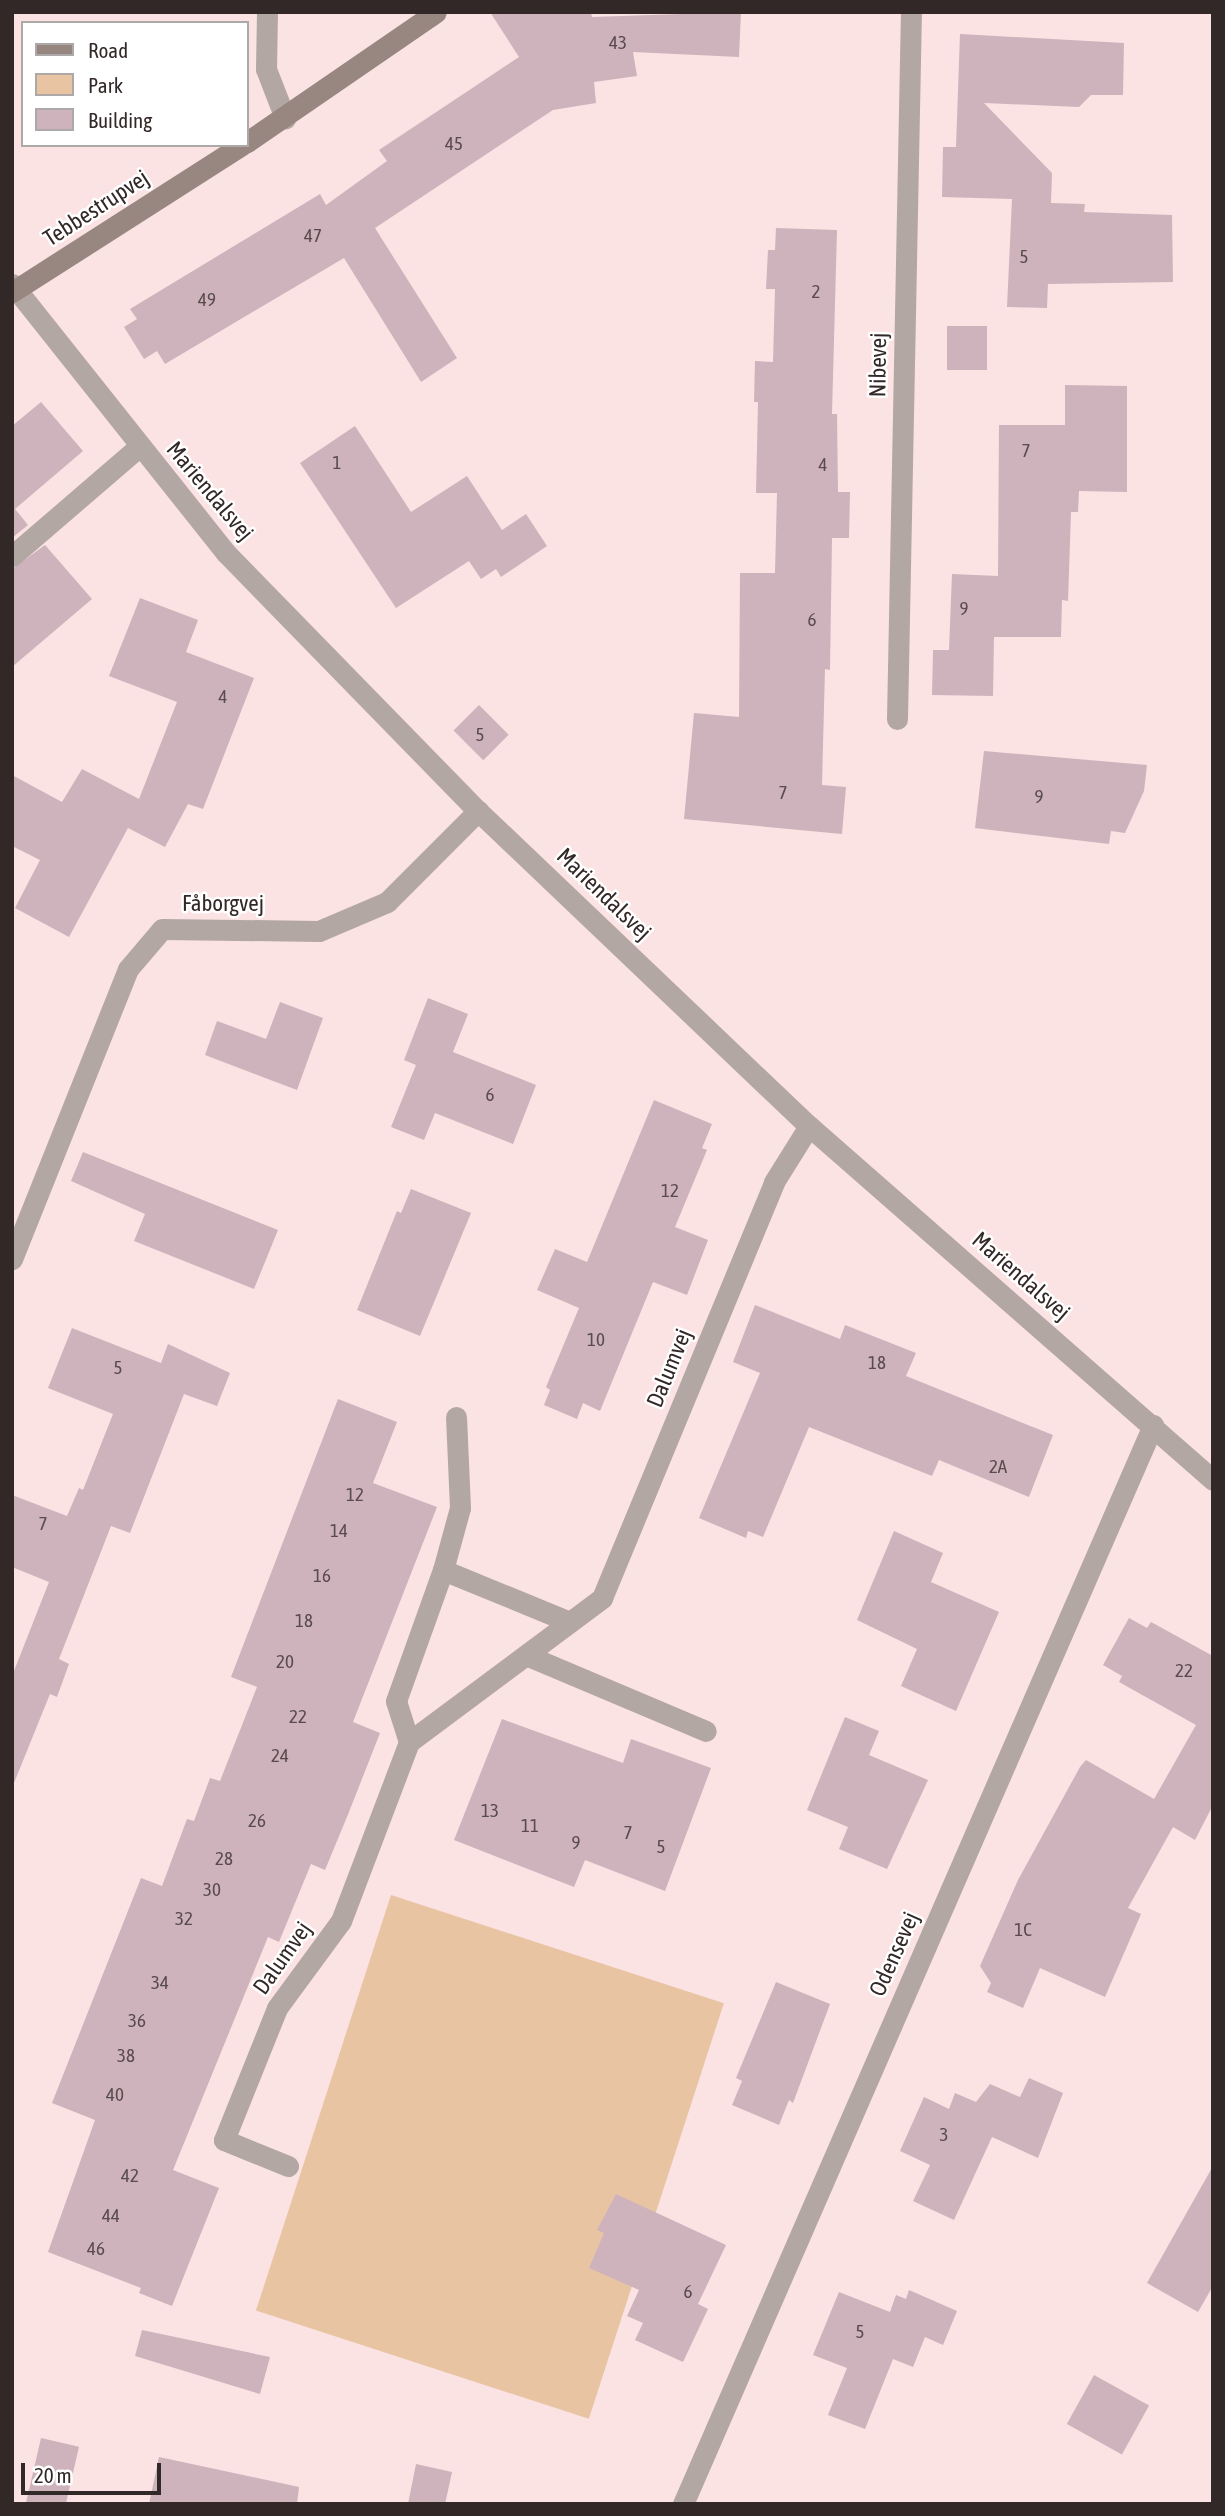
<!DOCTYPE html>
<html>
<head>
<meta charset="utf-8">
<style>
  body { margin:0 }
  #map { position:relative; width:1225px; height:2516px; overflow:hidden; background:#fbe2e3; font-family:"Asap Condensed",sans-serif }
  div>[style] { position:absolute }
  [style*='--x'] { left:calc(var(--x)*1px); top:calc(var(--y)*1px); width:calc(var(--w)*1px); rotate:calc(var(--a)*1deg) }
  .green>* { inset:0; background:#e8c4a3; transform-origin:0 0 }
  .building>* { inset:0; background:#ceb3bd; transform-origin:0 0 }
  .lane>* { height:21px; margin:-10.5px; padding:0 10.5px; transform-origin:10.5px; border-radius:10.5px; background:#b3a7a3 }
  .street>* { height:21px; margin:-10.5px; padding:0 10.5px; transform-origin:10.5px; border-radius:10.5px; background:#b3a7a3 }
  .secondary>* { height:21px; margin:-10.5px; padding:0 10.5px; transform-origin:10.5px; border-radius:10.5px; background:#988781 }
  span { translate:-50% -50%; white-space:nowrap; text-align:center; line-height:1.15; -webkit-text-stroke:5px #fff; paint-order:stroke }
  .number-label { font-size:19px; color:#5a4b4d }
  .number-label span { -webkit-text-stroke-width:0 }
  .street-label { font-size:23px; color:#332828 }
  .frame { position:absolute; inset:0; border:14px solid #332828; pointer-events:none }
  .legend { position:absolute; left:21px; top:21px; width:228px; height:126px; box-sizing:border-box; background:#fff; border:2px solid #ada9a9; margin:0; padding:9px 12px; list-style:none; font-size:21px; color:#332828 }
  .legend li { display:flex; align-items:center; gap:14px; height:35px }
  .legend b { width:35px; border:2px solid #ada9a9 }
  .scale { position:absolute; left:21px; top:2463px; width:140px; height:32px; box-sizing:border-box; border:4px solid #332828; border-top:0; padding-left:9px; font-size:21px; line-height:24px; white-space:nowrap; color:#332828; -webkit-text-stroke:5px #fff; paint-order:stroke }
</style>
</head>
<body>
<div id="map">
  <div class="green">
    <i style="left:391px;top:1895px;width:350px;height:437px;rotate:18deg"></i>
  </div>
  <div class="building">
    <i style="clip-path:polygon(490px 12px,591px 12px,592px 17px,741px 12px,739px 57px,633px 52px,637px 76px,594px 82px,596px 103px,553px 110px,375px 228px,457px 358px,421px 382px,344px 258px,165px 364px,157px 351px,144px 359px,124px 327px,137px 319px,130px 309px,320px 194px,326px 205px,387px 161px,379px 150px,519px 57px)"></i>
    <i style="clip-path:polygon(960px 34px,1124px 43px,1123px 95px,1091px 95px,1079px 107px,984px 103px,1052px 173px,1051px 203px,1085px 204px,1084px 212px,1172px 215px,1173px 282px,1048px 284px,1047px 308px,1007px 307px,1012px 199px,942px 197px,943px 147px,956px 147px)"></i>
    <i style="clip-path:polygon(776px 228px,837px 230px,832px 414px,837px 414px,838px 492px,850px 492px,849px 538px,832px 538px,830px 670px,825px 669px,822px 785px,846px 787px,842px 834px,684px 819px,694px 713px,739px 717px,740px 573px,775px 573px,777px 493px,756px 493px,758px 402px,754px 402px,755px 361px,773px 362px,775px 289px,766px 289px,768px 250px,775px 250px)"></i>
    <i style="left:947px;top:326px;width:40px;height:44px"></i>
    <i style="clip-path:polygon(1065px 385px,1127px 386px,1127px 492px,1079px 491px,1078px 512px,1071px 512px,1068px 601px,1062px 600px,1061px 637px,994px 637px,993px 696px,932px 695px,933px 650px,949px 650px,952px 574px,998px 576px,999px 425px,1065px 425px)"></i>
    <i style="clip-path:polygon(41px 402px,83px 451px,15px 509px,28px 525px,12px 538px,12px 426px)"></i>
    <i style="clip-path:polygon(355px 426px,411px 512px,467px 476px,502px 530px,526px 514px,547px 546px,501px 577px,496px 569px,481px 579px,469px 561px,396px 608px,300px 463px)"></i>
    <i style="clip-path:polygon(45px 545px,92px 599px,12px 667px,12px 569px)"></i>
    <i style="clip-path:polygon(140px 598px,198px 620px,186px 652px,254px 678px,203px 809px,188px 804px,165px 847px,128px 828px,69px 937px,15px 908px,40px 860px,12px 846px,12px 775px,62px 802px,82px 769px,139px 799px,177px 702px,109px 676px)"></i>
    <i style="left:479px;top:705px;width:42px;height:36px;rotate:45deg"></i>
    <i style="clip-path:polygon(984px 751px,1147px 765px,1144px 791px,1125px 833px,1111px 831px,1109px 844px,975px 828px)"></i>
    <i style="clip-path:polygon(428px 998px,468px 1014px,453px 1052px,536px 1085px,513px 1144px,435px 1113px,424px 1140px,391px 1127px,416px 1065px,404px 1060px)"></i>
    <i style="clip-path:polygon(280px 1002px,323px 1018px,297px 1090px,205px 1055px,217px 1021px,266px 1039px)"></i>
    <i style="clip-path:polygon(654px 1100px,712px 1124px,702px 1148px,707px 1150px,675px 1227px,708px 1240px,687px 1295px,653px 1282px,600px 1411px,583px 1403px,577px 1419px,544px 1405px,550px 1390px,546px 1387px,579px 1308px,537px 1290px,555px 1249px,587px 1262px)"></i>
    <i style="clip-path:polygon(83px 1152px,278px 1230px,254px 1289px,134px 1241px,145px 1214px,71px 1181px)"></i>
    <i style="clip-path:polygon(411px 1189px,471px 1213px,420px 1336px,357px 1310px,397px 1211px,401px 1213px)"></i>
    <i style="clip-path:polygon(755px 1305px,840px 1339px,845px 1325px,916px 1353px,906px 1376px,1053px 1435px,1029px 1497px,939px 1460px,932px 1476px,809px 1427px,763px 1537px,748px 1531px,746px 1538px,699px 1518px,760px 1373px,733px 1362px)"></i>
    <i style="clip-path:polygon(72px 1328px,161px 1363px,168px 1344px,230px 1373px,217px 1406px,184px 1394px,130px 1533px,111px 1526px,59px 1659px,69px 1664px,57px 1697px,50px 1694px,14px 1783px,12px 1676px,49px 1582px,12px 1567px,12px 1495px,67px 1516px,79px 1488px,83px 1490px,113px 1414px,48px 1388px)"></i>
    <i style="clip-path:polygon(338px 1399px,397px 1422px,373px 1483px,437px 1507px,353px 1722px,380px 1733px,349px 1812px,325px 1870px,311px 1864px,279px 1942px,268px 1937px,173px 2170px,219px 2188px,172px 2306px,139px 2293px,141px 2288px,48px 2252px,95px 2120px,52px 2103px,141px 1878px,162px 1886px,187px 1819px,194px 1821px,210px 1778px,220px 1781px,257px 1687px,231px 1677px)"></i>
    <i style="clip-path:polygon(894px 1531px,943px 1553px,931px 1582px,999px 1612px,956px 1711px,901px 1686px,917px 1649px,857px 1620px)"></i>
    <i style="clip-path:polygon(1129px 1618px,1147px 1628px,1151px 1622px,1213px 1656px,1213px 1805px,1195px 1840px,1173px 1827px,1128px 1908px,1141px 1914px,1105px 1997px,1040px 1968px,1023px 2008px,987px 1992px,991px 1983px,980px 1966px,1018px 1880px,1080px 1767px,1086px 1760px,1154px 1799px,1196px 1725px,1119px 1682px,1122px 1676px,1103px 1665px)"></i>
    <i style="clip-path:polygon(845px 1717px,879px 1731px,869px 1755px,928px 1780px,887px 1869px,839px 1849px,848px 1827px,807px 1810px)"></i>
    <i style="clip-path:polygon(502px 1719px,623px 1763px,631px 1739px,711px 1768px,665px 1891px,585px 1860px,574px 1887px,454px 1840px)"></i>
    <i style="clip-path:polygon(776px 1982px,830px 2004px,793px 2103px,789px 2100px,779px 2125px,732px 2105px,742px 2081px,736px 2078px)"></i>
    <i style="clip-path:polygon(1029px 2078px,1063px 2093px,1038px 2158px,992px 2137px,954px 2220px,913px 2201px,930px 2165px,900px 2151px,924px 2097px,949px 2109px,955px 2093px,976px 2102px,990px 2084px,1020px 2097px)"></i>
    <i style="clip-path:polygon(1213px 2166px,1213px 2286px,1198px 2312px,1147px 2283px)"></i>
    <i style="clip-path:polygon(616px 2194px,726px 2245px,698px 2304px,708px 2309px,683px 2362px,635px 2340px,643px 2323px,627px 2316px,639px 2290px,589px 2268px,604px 2233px,597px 2230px)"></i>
    <i style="clip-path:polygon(909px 2290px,957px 2311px,943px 2345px,925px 2337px,913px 2367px,893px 2359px,865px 2429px,828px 2415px,847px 2368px,813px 2355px,839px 2292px,890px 2312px,896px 2295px,906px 2299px)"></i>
    <i style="clip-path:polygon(142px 2330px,270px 2357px,260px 2394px,135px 2356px)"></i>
    <i style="left:1094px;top:2375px;width:63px;height:56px;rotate:29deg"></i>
    <i style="left:41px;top:2438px;width:39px;height:68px;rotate:13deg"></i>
    <i style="clip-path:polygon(159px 2457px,299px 2487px,297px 2504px,149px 2504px)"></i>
    <i style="clip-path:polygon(416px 2464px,452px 2472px,445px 2504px,408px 2504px)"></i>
  </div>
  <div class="lane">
    <i style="--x:12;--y:556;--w:169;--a:-40.7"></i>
  </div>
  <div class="street">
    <i style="--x:267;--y:12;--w:57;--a:91"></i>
    <i style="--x:266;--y:69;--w:53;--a:68.8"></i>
    <i style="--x:12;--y:284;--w:344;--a:51.5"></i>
    <i style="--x:226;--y:553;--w:361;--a:45.7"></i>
    <i style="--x:478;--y:811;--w:457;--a:43.6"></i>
    <i style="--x:809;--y:1126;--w:537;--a:41.23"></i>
    <i style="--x:897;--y:719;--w:707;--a:-88.87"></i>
    <i style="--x:12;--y:1259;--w:312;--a:-68.2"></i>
    <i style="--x:128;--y:969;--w:52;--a:-49.6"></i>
    <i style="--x:162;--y:929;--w:157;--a:0.7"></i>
    <i style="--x:319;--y:931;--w:74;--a:-23.1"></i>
    <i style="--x:387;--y:902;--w:129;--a:-45"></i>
    <i style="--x:443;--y:1570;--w:137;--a:22.3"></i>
    <i style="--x:526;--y:1655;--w:195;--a:22.9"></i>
    <i style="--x:409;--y:1742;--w:43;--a:-107.6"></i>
    <i style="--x:396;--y:1701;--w:139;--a:-70.3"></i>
    <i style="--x:443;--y:1570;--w:64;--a:-74.7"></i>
    <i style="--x:460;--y:1508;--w:91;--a:-92.5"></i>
    <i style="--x:288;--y:2166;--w:69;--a:-157.9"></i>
    <i style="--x:224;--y:2140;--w:142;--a:-68.1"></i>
    <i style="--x:277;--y:2008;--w:108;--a:-53.7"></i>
    <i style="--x:341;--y:1921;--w:191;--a:-69.2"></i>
    <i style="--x:409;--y:1742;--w:241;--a:-36.7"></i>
    <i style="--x:602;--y:1598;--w:450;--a:-67.5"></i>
    <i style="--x:774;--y:1182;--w:66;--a:-58"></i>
    <i style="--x:683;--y:2504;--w:1177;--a:-66.46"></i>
  </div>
  <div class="secondary">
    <i style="--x:247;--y:142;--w:229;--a:-34.5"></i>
    <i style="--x:12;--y:292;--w:273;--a:-32.6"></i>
  </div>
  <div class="number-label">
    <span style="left:618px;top:43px">43</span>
    <span style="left:454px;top:144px">45</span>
    <span style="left:313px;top:236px">47</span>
    <span style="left:1024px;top:257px">5</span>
    <span style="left:816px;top:292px">2</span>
    <span style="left:207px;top:300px">49</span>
    <span style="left:1026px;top:451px">7</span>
    <span style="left:337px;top:463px">1</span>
    <span style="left:823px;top:465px">4</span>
    <span style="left:964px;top:609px">9</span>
    <span style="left:812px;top:620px">6</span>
    <span style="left:223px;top:697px">4</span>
    <span style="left:480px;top:735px">5</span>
    <span style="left:783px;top:793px">7</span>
    <span style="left:1039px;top:797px">9</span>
    <span style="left:490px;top:1095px">6</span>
    <span style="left:670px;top:1191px">12</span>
    <span style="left:596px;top:1340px">10</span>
    <span style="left:877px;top:1363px">18</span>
    <span style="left:118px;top:1368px">5</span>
    <span style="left:998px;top:1467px">2A</span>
    <span style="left:355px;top:1495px">12</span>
    <span style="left:43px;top:1524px">7</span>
    <span style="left:339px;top:1531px">14</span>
    <span style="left:322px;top:1576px">16</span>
    <span style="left:304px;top:1621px">18</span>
    <span style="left:285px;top:1662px">20</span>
    <span style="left:1184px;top:1671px">22</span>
    <span style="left:298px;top:1717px">22</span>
    <span style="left:280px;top:1756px">24</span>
    <span style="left:490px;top:1811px">13</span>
    <span style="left:257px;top:1821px">26</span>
    <span style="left:530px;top:1826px">11</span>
    <span style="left:628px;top:1833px">7</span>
    <span style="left:576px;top:1843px">9</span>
    <span style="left:661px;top:1847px">5</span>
    <span style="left:224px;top:1859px">28</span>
    <span style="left:212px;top:1890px">30</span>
    <span style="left:184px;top:1919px">32</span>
    <span style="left:1023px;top:1930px">1C</span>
    <span style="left:160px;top:1983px">34</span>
    <span style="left:137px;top:2021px">36</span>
    <span style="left:126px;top:2056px">38</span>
    <span style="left:115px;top:2095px">40</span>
    <span style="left:944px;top:2135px">3</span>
    <span style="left:130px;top:2176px">42</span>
    <span style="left:111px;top:2216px">44</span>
    <span style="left:96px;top:2249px">46</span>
    <span style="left:688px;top:2292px">6</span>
    <span style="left:860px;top:2332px">5</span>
  </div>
  <div class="street-label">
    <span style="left:96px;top:208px;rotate:-33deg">Tebbestrupvej</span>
    <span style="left:878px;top:365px;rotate:-89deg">Nibevej</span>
    <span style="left:210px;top:491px;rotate:50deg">Mariendalsvej</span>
    <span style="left:604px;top:894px;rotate:44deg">Mariendalsvej</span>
    <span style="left:223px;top:903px">Fåborgvej</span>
    <span style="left:1021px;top:1276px;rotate:41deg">Mariendalsvej</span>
    <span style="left:669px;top:1368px;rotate:-68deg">Dalumvej</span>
    <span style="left:894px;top:1954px;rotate:-66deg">Odensevej</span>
    <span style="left:282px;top:1958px;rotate:-55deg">Dalumvej</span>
  </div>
  <div class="frame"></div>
  <ul class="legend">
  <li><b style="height:9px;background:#988781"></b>Road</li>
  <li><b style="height:19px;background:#e8c4a3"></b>Park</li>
  <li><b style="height:19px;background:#ceb3bd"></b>Building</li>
  </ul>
  <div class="scale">20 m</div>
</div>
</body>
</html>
